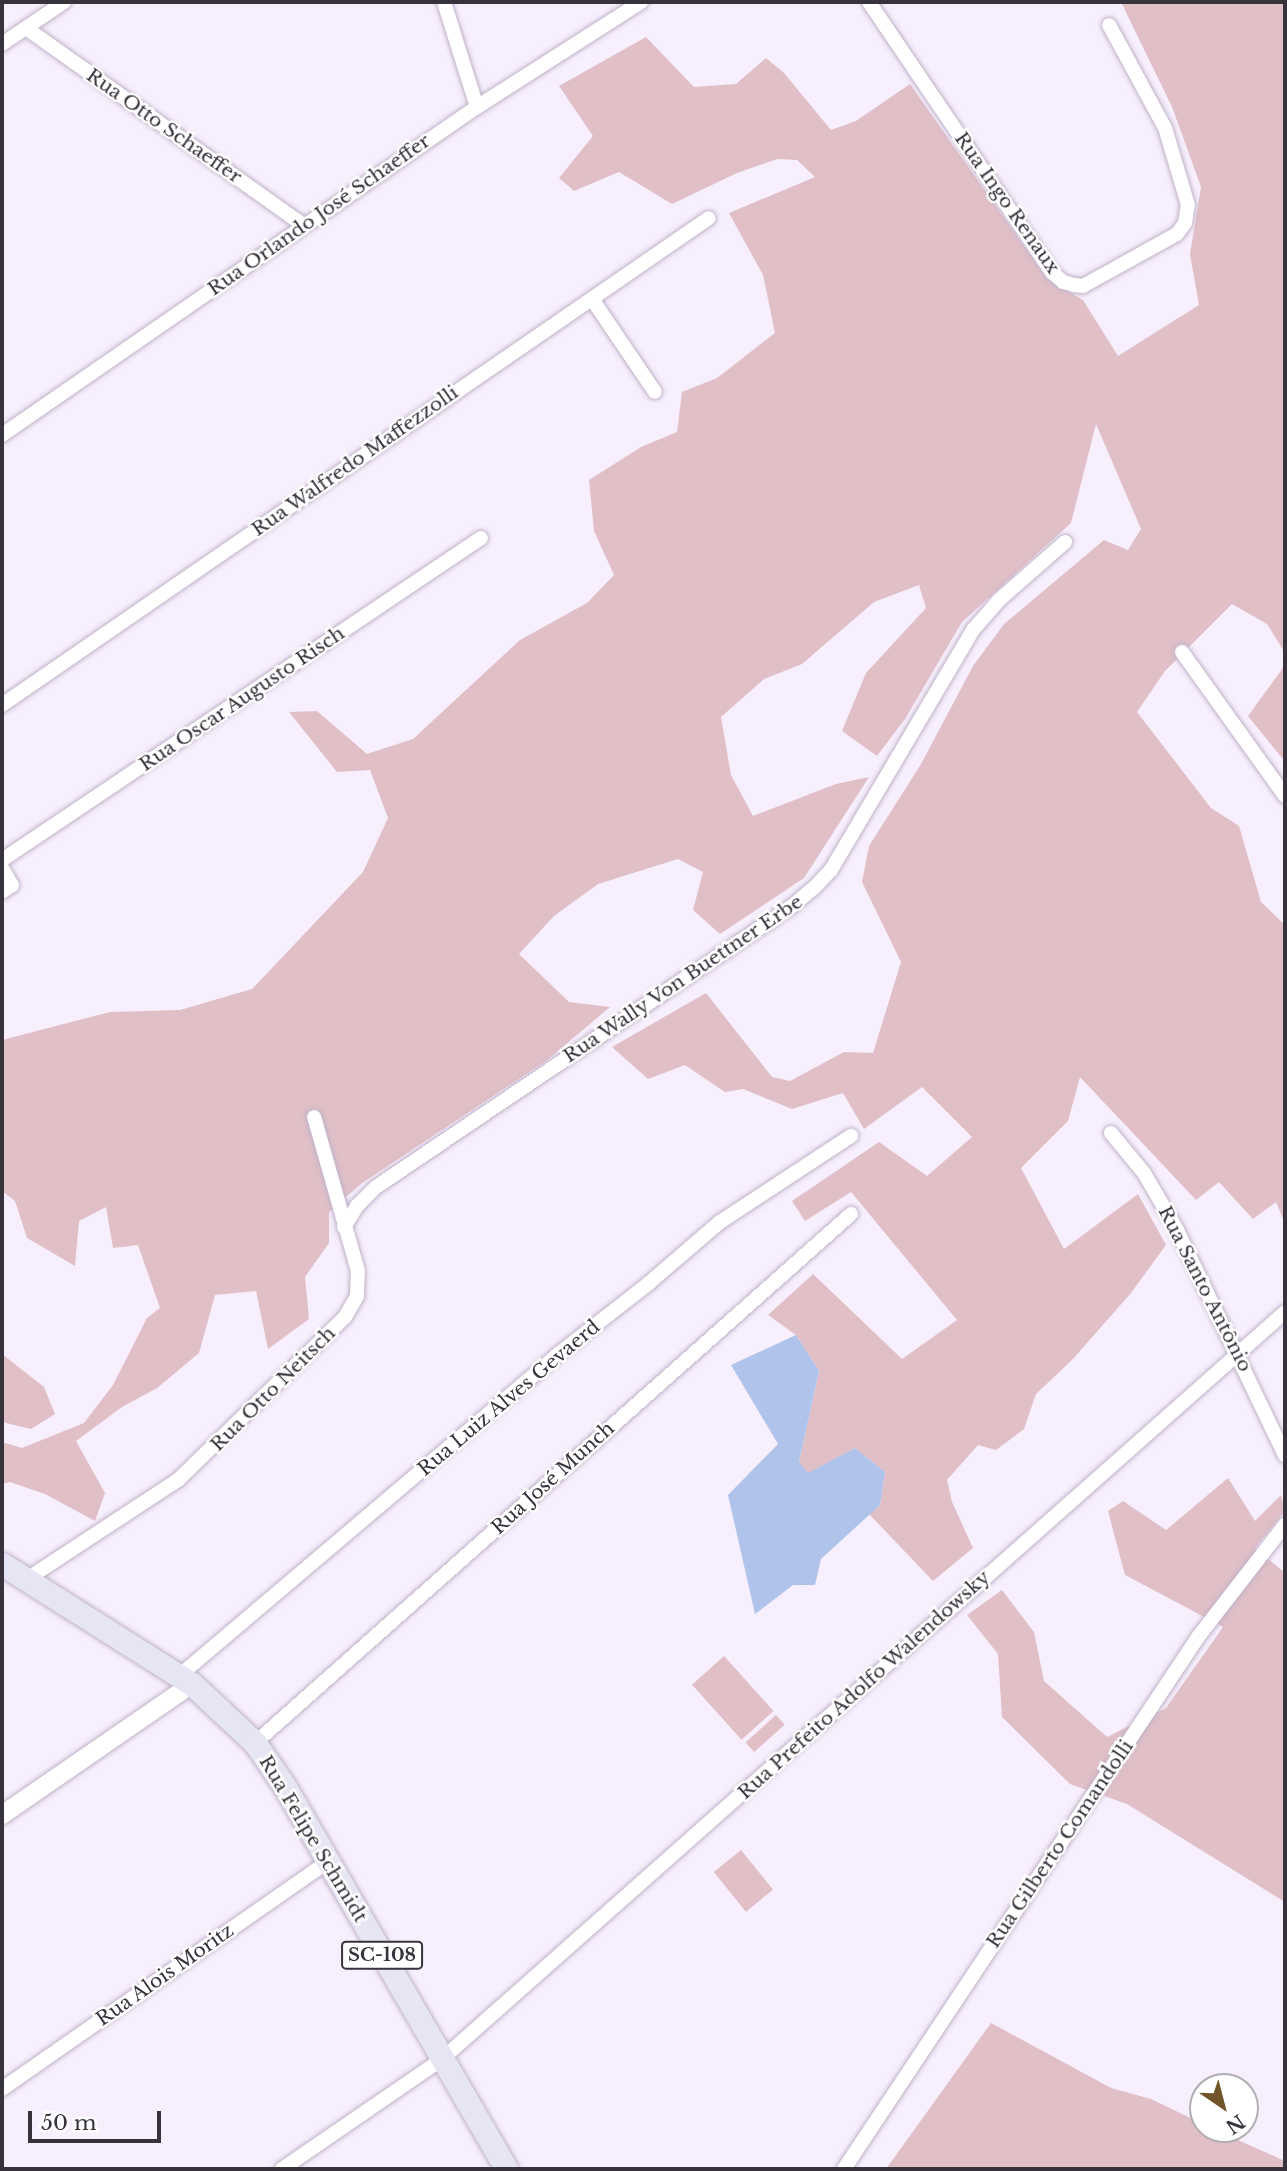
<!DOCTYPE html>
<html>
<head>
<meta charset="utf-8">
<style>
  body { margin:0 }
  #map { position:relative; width:1287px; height:2171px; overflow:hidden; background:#f7effd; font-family:"Libre Baskerville",serif }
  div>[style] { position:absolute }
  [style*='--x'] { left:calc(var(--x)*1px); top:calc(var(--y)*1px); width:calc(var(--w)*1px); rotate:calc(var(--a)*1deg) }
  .green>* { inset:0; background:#e0bfc7; transform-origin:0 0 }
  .water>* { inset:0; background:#b0c4eb }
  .roads { filter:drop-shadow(0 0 2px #c0b2c8) drop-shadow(0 0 2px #c0b2c8) }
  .minor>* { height:14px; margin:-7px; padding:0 7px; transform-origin:7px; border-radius:7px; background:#fff }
  .tertiary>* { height:18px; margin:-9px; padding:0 9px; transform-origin:9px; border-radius:9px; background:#fff }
  .primary>* { height:23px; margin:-11.5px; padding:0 11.5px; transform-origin:11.5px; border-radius:11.5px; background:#e6e5f4 }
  span { translate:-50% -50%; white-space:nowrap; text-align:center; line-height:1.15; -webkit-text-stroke:5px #fff; paint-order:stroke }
  .shield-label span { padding:2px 5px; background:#fff; border:2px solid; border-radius:5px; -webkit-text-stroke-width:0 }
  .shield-label { font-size:18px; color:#37323b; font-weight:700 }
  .street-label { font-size:19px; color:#37323b }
  .frame { position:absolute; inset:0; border:4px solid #37323b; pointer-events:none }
  .north { position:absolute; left:1189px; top:2073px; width:70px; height:70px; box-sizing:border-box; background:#fff; border:2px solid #afadb1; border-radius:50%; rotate:145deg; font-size:19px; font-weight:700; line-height:28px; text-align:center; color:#37323b }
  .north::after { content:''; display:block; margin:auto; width:24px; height:32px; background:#715427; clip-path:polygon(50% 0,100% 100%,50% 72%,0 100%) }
  .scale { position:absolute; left:28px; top:2111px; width:133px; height:32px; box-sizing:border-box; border:4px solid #37323b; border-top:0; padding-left:9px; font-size:21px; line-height:24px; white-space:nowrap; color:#37323b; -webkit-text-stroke:5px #fff; paint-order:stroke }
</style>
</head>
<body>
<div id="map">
  <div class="green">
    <i style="clip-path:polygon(1121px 2px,1285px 2px,1285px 653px,1267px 624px,1232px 604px,1165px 671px,1137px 712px,1211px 808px,1239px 826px,1261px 902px,1285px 925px,1285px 1224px,1276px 1202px,1253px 1219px,1219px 1182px,1196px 1200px,1080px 1077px,1068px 1121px,1021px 1168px,1064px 1249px,1138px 1194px,1166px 1245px,1131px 1293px,1072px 1360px,1036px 1394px,1024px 1429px,996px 1450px,978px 1445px,947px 1480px,952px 1502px,973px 1548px,933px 1581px,869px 1514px,880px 1505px,885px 1472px,855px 1448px,807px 1474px,799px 1462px,819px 1371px,796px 1335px,768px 1315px,813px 1274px,902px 1359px,957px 1320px,851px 1192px,805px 1221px,792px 1201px,879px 1142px,927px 1176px,972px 1137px,922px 1087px,864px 1129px,843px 1093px,792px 1109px,743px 1089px,725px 1092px,685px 1065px,648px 1079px,612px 1047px,706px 993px,772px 1077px,790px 1081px,844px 1052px,873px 1053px,901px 962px,862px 882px,869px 846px,921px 764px,973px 666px,1004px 624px,1104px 540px,1128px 550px,1141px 529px,1096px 424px,1071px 523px,962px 622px,905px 719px,877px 756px,842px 731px,866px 673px,926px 608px,919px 585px,874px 602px,802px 664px,764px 679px,721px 717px,731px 775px,753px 816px,836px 784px,869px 777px,804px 878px,720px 934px,693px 910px,703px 872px,678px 859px,598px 884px,554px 916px,519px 954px,569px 1002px,610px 1007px,546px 1061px,362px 1183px,329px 1212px,329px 1243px,305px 1277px,309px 1319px,268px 1349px,256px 1291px,215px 1295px,199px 1353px,157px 1388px,122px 1407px,76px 1441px,105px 1493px,95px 1521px,45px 1494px,10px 1482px,2px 1484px,2px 1442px,22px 1448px,84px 1423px,113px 1385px,147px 1318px,160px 1308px,138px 1245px,113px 1248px,106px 1207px,79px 1221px,75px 1266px,27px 1238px,15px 1201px,2px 1191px,2px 1040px,110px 1012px,180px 1010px,252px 989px,363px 872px,388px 818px,370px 770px,337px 772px,289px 712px,317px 711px,367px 754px,413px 739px,520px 640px,587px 603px,614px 575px,594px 531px,589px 480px,641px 447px,677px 432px,682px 392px,717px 378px,775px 333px,763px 275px,729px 213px,815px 177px,797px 160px,777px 159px,737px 173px,672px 204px,619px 172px,574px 191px,559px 178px,593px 136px,559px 86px,646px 37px,694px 87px,736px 84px,766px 58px,784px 73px,831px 130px,856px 121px,910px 84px,1047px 279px,1083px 300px,1118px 356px,1199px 305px,1190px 254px,1201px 187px,1172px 107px)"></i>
    <i style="clip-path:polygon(1285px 665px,1285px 757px,1282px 758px,1248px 716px)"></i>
    <i style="clip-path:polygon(2px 1354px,44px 1387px,55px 1414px,31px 1429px,2px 1422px)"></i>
    <i style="clip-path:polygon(1228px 1478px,1255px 1521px,1281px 1495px,1285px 1511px,1255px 1548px,1285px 1573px,1285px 1902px,1127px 1804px,1070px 1784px,1002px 1717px,998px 1654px,967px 1615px,1002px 1590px,1034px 1632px,1044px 1681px,1107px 1737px,1166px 1708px,1223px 1627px,1125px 1575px,1108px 1511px,1123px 1501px,1166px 1530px)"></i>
    <i style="left:724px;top:1656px;width:74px;height:43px;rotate:48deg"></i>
    <i style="left:776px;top:1715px;width:13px;height:41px;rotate:48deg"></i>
    <i style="left:741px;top:1850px;width:51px;height:35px;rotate:51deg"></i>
    <i style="clip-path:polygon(991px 2023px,1111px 2088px,1151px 2099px,1203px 2124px,1203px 2129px,1213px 2129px,1285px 2161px,1285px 2169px,886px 2169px)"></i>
  </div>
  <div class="water">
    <i style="clip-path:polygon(796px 1335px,819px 1371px,799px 1462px,808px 1473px,855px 1448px,885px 1472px,880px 1505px,821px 1559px,815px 1585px,793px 1585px,755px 1614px,728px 1495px,778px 1444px,731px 1365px)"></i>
  </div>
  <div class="roads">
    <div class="minor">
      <i style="--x:444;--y:2;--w:110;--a:72.6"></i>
      <i style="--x:869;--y:2;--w:326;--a:55.9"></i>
      <i style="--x:1052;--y:272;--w:15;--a:42"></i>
      <i style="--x:1063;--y:282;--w:11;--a:15"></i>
      <i style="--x:1074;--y:285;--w:9;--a:6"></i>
      <i style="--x:1083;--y:286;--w:107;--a:-29"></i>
      <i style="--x:1177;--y:234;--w:14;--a:-54"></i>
      <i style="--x:1185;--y:223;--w:18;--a:-81"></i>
      <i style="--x:1188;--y:205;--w:80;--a:-106.6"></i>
      <i style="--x:1165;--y:128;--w:117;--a:-118.5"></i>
      <i style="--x:26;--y:28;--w:340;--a:35.4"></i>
      <i style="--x:2;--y:44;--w:75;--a:-34.1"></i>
      <i style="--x:592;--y:299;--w:112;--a:55.9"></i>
      <i style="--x:2;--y:435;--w:577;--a:-34.63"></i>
      <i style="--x:477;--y:107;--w:195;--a:-32.6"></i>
      <i style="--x:1182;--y:652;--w:177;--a:54.4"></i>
      <i style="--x:2;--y:705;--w:858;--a:-34.56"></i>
      <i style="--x:2;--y:860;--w:577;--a:-33.91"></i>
      <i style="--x:2;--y:868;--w:20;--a:60"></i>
      <i style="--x:12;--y:885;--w:12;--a:145"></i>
      <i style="--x:1111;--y:1133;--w:52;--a:50.5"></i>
      <i style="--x:1144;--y:1173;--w:66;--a:59.9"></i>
      <i style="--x:1177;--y:1230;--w:250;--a:64.4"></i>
      <i style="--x:344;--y:1227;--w:25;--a:-58"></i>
      <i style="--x:357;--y:1206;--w:27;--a:-45"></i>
      <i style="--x:376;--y:1187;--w:501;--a:-34.01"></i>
      <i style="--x:791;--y:907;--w:30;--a:-40"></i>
      <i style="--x:814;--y:888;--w:25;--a:-47"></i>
      <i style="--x:831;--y:870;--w:279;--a:-59.4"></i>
      <i style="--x:973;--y:630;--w:40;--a:-49"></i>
      <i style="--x:999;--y:600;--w:88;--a:-41.3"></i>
      <i style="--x:27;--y:1579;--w:181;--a:-33.3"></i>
      <i style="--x:178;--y:1480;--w:233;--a:-44.3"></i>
      <i style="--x:345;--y:1317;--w:24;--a:-60"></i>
      <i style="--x:357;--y:1296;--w:25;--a:-88"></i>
      <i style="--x:358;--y:1271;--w:160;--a:-105.9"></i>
      <i style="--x:179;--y:1676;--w:496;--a:-40.3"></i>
      <i style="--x:557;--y:1355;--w:117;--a:-38"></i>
      <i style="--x:649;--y:1283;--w:94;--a:-40.7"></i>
      <i style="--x:720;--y:1222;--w:157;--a:-33.3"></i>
      <i style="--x:255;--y:1743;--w:797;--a:-41.59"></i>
      <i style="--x:2;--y:2089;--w:397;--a:-34.9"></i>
      <i style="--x:282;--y:2169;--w:194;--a:-34.5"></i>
      <i style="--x:442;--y:2059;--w:1126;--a:-41.54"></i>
      <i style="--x:844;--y:2169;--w:639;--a:-56.36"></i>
      <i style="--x:1198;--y:1637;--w:142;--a:-52.2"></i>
    </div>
    <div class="tertiary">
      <i style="--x:2;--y:1815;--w:231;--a:-34.6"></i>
    </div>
    <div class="primary">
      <i style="--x:2;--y:1564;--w:225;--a:32.3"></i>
      <i style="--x:192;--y:1684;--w:86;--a:43.1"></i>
      <i style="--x:255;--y:1743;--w:53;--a:55.7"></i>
      <i style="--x:285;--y:1787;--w:441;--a:59.9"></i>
    </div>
  </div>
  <div class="shield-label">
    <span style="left:382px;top:1955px">SC-108</span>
  </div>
  <div class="street-label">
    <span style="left:164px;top:126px;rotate:35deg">Rua Otto Schaeffer</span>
    <span style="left:1007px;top:203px;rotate:55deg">Rua Ingo Renaux</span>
    <span style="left:319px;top:215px;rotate:-35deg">Rua Orlando José Schaeffer</span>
    <span style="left:355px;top:461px;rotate:-35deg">Rua Walfredo Maffezzolli</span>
    <span style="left:242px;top:699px;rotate:-34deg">Rua Oscar Augusto Risch</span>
    <span style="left:683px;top:979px;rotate:-34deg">Rua Wally Von Buettner Erbe</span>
    <span style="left:1205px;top:1289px;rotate:63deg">Rua Santo Antônio</span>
    <span style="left:273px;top:1389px;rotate:-45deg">Rua Otto Neitsch</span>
    <span style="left:509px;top:1398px;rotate:-40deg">Rua Luiz Alves Gevaerd</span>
    <span style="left:553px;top:1478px;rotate:-42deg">Rua José Munch</span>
    <span style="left:864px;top:1685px;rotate:-42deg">Rua Prefeito Adolfo Walendowsky</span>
    <span style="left:313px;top:1839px;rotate:59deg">Rua Felipe Schmidt</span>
    <span style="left:1060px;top:1844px;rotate:-56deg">Rua Gilberto Comandolli</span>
    <span style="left:165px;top:1975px;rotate:-35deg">Rua Alois Moritz</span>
  </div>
  <div class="frame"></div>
  <div class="north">N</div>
  <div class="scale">50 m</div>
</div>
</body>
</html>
